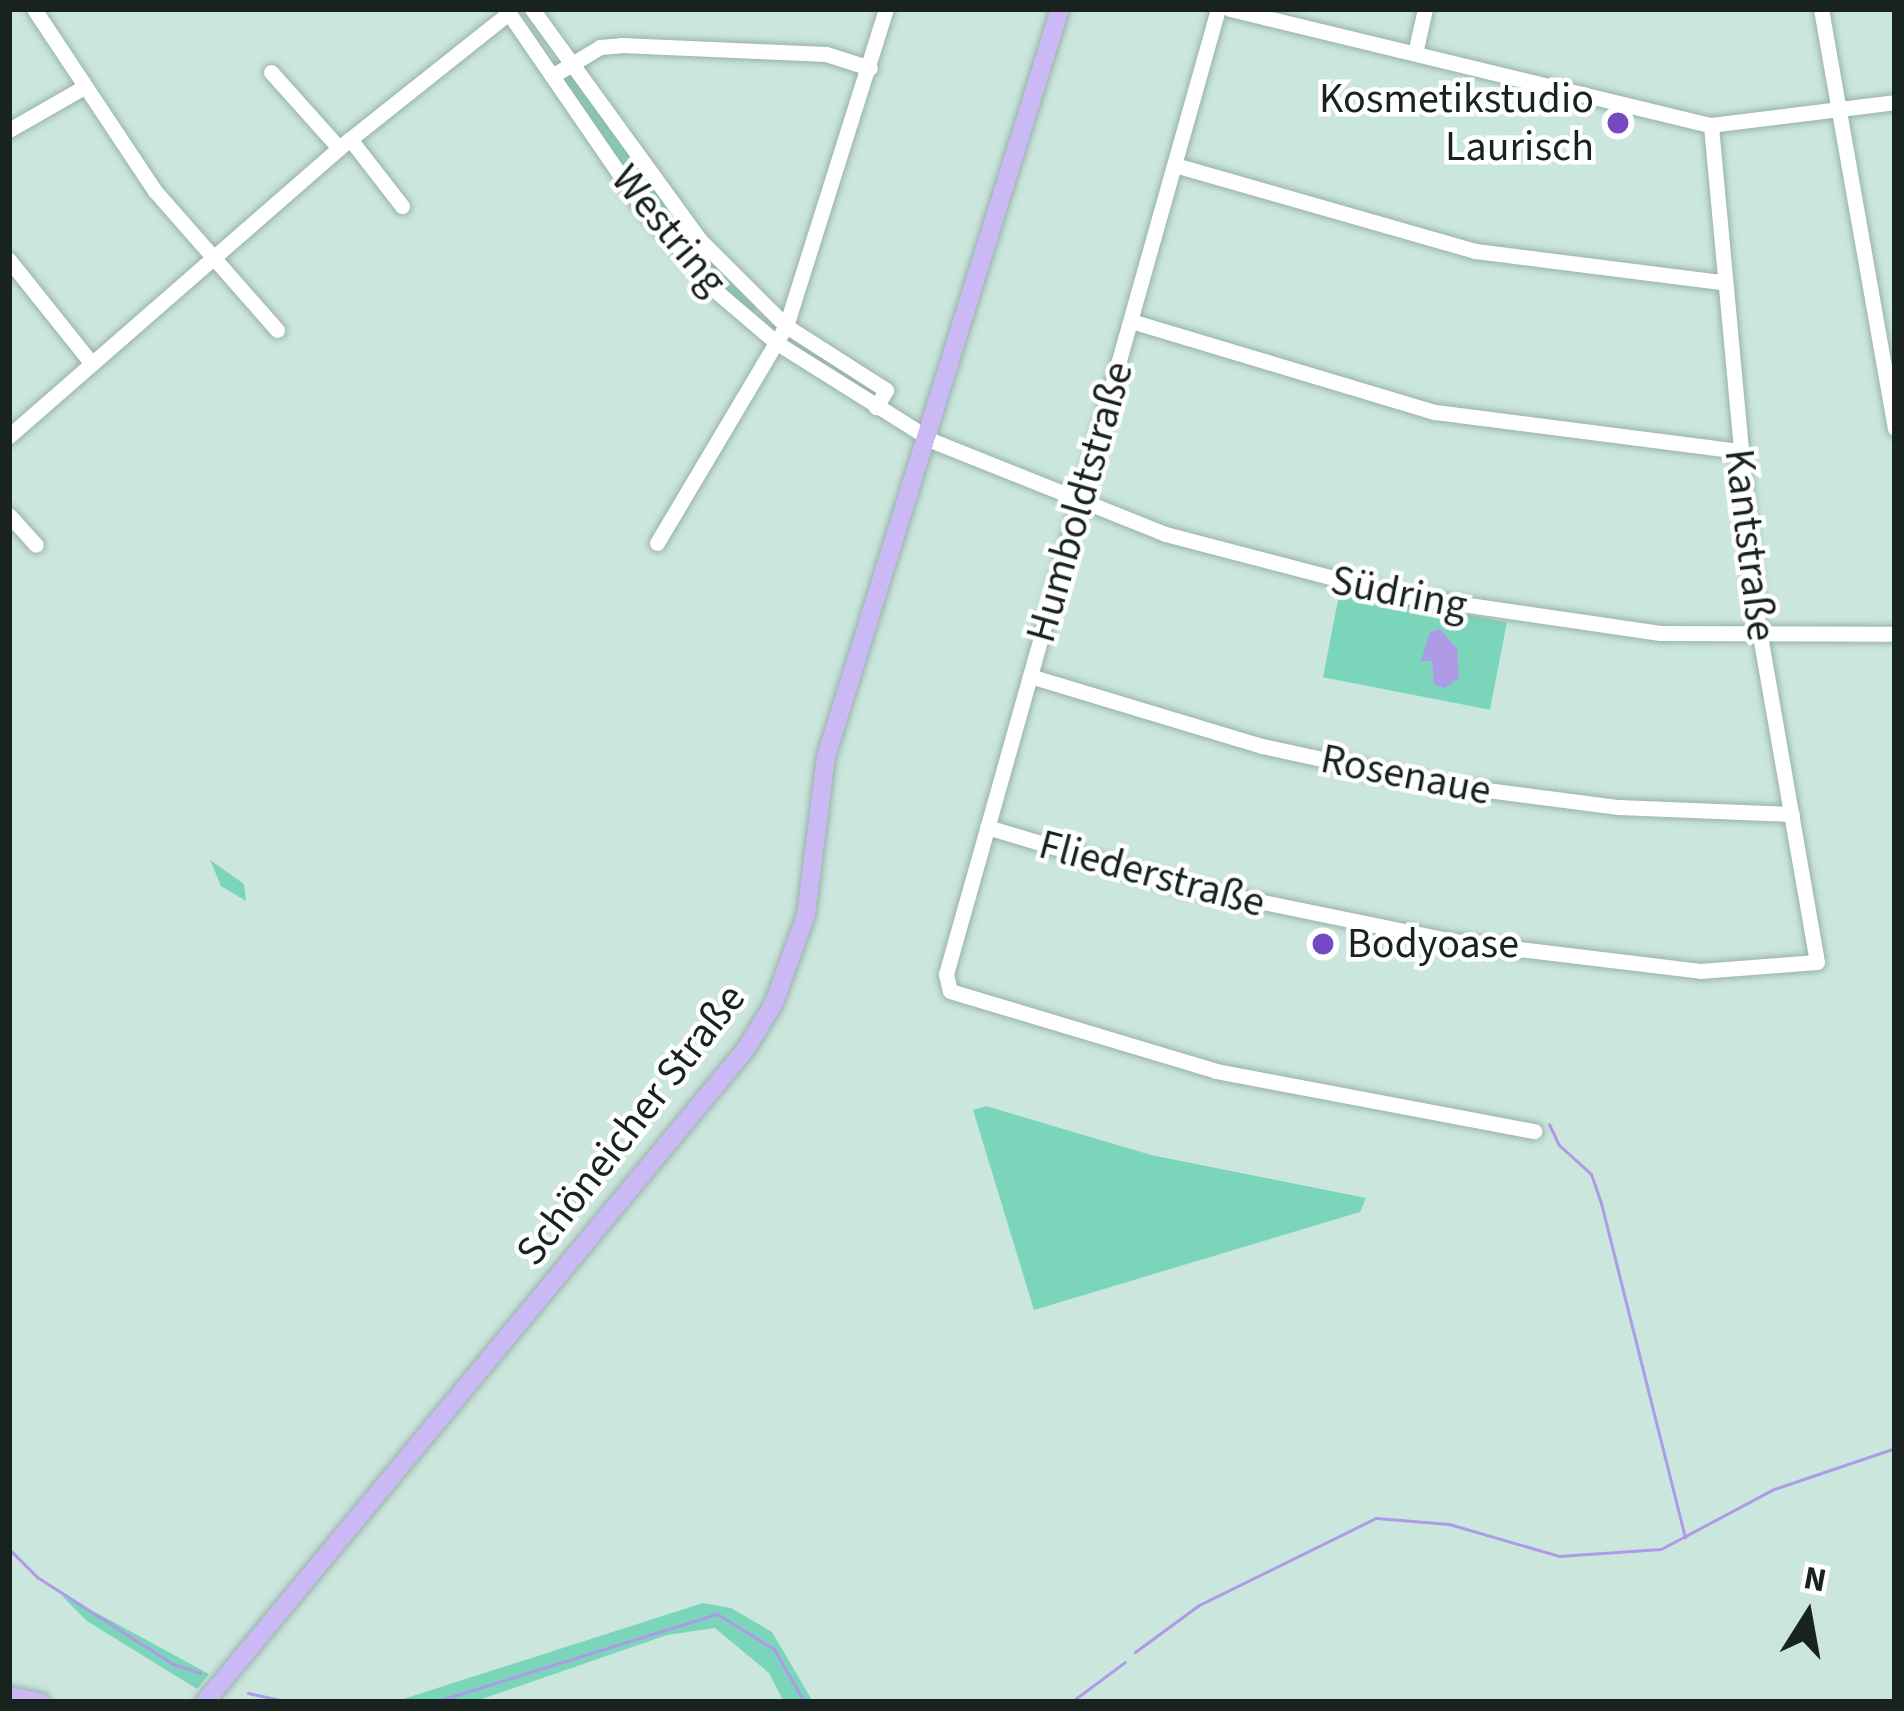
<!DOCTYPE html>
<html>
<head>
<meta charset="utf-8">
<style>
  body { margin:0 }
  #map { position:relative; width:1904px; height:1711px; overflow:hidden; background:#cbe6dd; font-family:"Source Sans 3",sans-serif }
  div>[style] { position:absolute }
  [style*='--x'] { left:calc(var(--x)*1px); top:calc(var(--y)*1px); width:calc(var(--w)*1px); rotate:calc(var(--a)*1deg) }
  .green>* { inset:0; background:#7bd5bb; transform-origin:0 0 }
  .water>* { inset:0; background:#af9ae6 }
  .stream>* { height:3px; margin:-1.5px; padding:0 1.5px; transform-origin:1.5px; border-radius:1.5px; background:#af9ae6 }
  .roads { filter:drop-shadow(0 0 3px #98b2a9) drop-shadow(0 0 3px #98b2a9) }
  .minor>* { height:15px; margin:-7.5px; padding:0 7.5px; transform-origin:7.5px; border-radius:7.5px; background:#fff }
  .major>* { height:18px; margin:-9px; padding:0 9px; transform-origin:9px; border-radius:9px; background:#cbb9f5 }
  .dots>* { width:33px; height:33px; translate:-50% -50%; box-sizing:border-box; border:6px solid #fff; border-radius:50% }
  span { translate:-50% -50%; white-space:nowrap; text-align:center; line-height:1.15; -webkit-text-stroke:9px #fff; paint-order:stroke }
  .poi-label { font-size:42px; color:#18221f }
  .right { translate:-100% -50%; text-align:right }
  .left { translate:0 -50%; text-align:left }
  .street-label { font-size:42px; color:#18221f }
  .frame { position:absolute; inset:0; border:12px solid #18221f; pointer-events:none }
  .north { position:absolute; left:1748px; top:1555px; width:120px; height:120px; -webkit-text-stroke:9px #fff; paint-order:stroke; rotate:11deg; font-size:33px; font-weight:700; line-height:48px; text-align:center; color:#18221f }
  .north::after { content:''; display:block; margin:auto; width:42px; height:54px; background:#18221f; clip-path:polygon(50% 0,100% 100%,50% 72%,0 100%) }
</style>
</head>
<body>
<div id="map">
  <div class="green">
    <i style="clip-path:polygon(569px 69px,688px 238px,758px 305px,751px 317px,678px 247px,558px 76px)"></i>
    <i style="left:1340px;top:590px;width:170px;height:89px;rotate:11deg"></i>
    <i style="clip-path:polygon(210px 860px,244px 884px,246px 901px,221px 886px)"></i>
    <i style="clip-path:polygon(986px 1106px,1151px 1155px,1366px 1198px,1360px 1212px,1034px 1310px,973px 1110px)"></i>
    <i style="clip-path:polygon(61px 1595px,106px 1618px,209px 1674px,197px 1689px,87px 1621px)"></i>
    <i style="clip-path:polygon(703px 1603px,731px 1608px,772px 1632px,813px 1702px,784px 1702px,769px 1673px,715px 1628px,667px 1635px,473px 1702px,394px 1702px)"></i>
  </div>
  <div class="water">
    <i style="clip-path:polygon(1440px 629px,1457px 649px,1459px 678px,1445px 688px,1434px 685px,1432px 661px,1421px 661px,1430px 632px)"></i>
  </div>
  <div class="stream">
    <i style="--x:1549;--y:1124;--w:23;--a:65"></i>
    <i style="--x:1559;--y:1145;--w:43;--a:42.2"></i>
    <i style="--x:1591;--y:1174;--w:31;--a:71"></i>
    <i style="--x:1601;--y:1203;--w:345;--a:75.9"></i>
    <i style="--x:9;--y:1549;--w:40;--a:45"></i>
    <i style="--x:37;--y:1577;--w:161;--a:32.6"></i>
    <i style="--x:173;--y:1664;--w:29;--a:18"></i>
    <i style="--x:1135;--y:1652;--w:79;--a:-36.3"></i>
    <i style="--x:1199;--y:1605;--w:197;--a:-26.2"></i>
    <i style="--x:1376;--y:1518;--w:73;--a:4.7"></i>
    <i style="--x:1449;--y:1524;--w:115;--a:16.2"></i>
    <i style="--x:1559;--y:1556;--w:102;--a:-3.9"></i>
    <i style="--x:1661;--y:1549;--w:128;--a:-28"></i>
    <i style="--x:1774;--y:1489;--w:128;--a:-18.7"></i>
    <i style="--x:248;--y:1693;--w:43;--a:12.1"></i>
    <i style="--x:434;--y:1702;--w:296;--a:-17.3"></i>
    <i style="--x:717;--y:1614;--w:67;--a:31.6"></i>
    <i style="--x:774;--y:1649;--w:61;--a:60.5"></i>
    <i style="--x:1071;--y:1702;--w:67;--a:-36.5"></i>
  </div>
  <div class="roads">
    <div class="minor">
      <i style="--x:34;--y:9;--w:219;--a:56.4"></i>
      <i style="--x:155;--y:191;--w:185;--a:48.7"></i>
      <i style="--x:506;--y:9;--w:237;--a:55.5"></i>
      <i style="--x:640;--y:204;--w:117;--a:48.8"></i>
      <i style="--x:717;--y:292;--w:79;--a:40.4"></i>
      <i style="--x:777;--y:343;--w:184;--a:32.1"></i>
      <i style="--x:933;--y:441;--w:250;--a:21.8"></i>
      <i style="--x:1165;--y:534;--w:243;--a:14.6"></i>
      <i style="--x:1400;--y:595;--w:263;--a:8.3"></i>
      <i style="--x:1660;--y:633;--w:235;--a:0.2"></i>
      <i style="--x:532;--y:9;--w:284;--a:54"></i>
      <i style="--x:699;--y:239;--w:123;--a:45"></i>
      <i style="--x:786;--y:326;--w:119;--a:32.6"></i>
      <i style="--x:886;--y:390;--w:20;--a:120"></i>
      <i style="--x:1218;--y:9;--w:1003;--a:105.74"></i>
      <i style="--x:946;--y:974;--w:17;--a:77"></i>
      <i style="--x:950;--y:991;--w:278;--a:16.7"></i>
      <i style="--x:1216;--y:1071;--w:324;--a:10.7"></i>
      <i style="--x:1230;--y:9;--w:495;--a:13.6"></i>
      <i style="--x:1711;--y:125;--w:185;--a:-7.1"></i>
      <i style="--x:1821;--y:9;--w:426;--a:80"></i>
      <i style="--x:1415;--y:53;--w:45;--a:-77.2"></i>
      <i style="--x:271;--y:72;--w:102;--a:48.2"></i>
      <i style="--x:552;--y:76;--w:56;--a:-31.1"></i>
      <i style="--x:600;--y:47;--w:21;--a:-5"></i>
      <i style="--x:621;--y:45;--w:205;--a:2.5"></i>
      <i style="--x:826;--y:54;--w:46;--a:17.7"></i>
      <i style="--x:9;--y:130;--w:84;--a:-29.9"></i>
      <i style="--x:350;--y:139;--w:85;--a:52.2"></i>
      <i style="--x:1175;--y:165;--w:312;--a:16"></i>
      <i style="--x:1475;--y:251;--w:248;--a:7.2"></i>
      <i style="--x:9;--y:260;--w:133;--a:51.4"></i>
      <i style="--x:1131;--y:321;--w:317;--a:16.7"></i>
      <i style="--x:1435;--y:412;--w:305;--a:7.3"></i>
      <i style="--x:9;--y:436;--w:438;--a:-41.1"></i>
      <i style="--x:339;--y:148;--w:217;--a:-38.5"></i>
      <i style="--x:9;--y:515;--w:40;--a:48"></i>
      <i style="--x:657;--y:543;--w:252;--a:-59.3"></i>
      <i style="--x:786;--y:326;--w:332;--a:-72.5"></i>
      <i style="--x:1030;--y:676;--w:242;--a:16.8"></i>
      <i style="--x:1262;--y:746;--w:175;--a:12.2"></i>
      <i style="--x:1433;--y:783;--w:187;--a:7.4"></i>
      <i style="--x:1618;--y:807;--w:174;--a:2.3"></i>
      <i style="--x:987;--y:827;--w:202;--a:16.7"></i>
      <i style="--x:1180;--y:885;--w:279;--a:11.6"></i>
      <i style="--x:1453;--y:941;--w:249;--a:6.9"></i>
      <i style="--x:1700;--y:971;--w:117;--a:-4.4"></i>
      <i style="--x:1817;--y:962;--w:356;--a:-99.9"></i>
      <i style="--x:1756;--y:611;--w:488;--a:-95.3"></i>
    </div>
    <div class="major">
      <i style="--x:9;--y:1696;--w:32;--a:11"></i>
      <i style="--x:205;--y:1702;--w:848;--a:-50.36"></i>
      <i style="--x:746;--y:1049;--w:54;--a:-58.7"></i>
      <i style="--x:774;--y:1003;--w:94;--a:-70"></i>
      <i style="--x:806;--y:915;--w:159;--a:-82.8"></i>
      <i style="--x:826;--y:757;--w:784;--a:-72.63"></i>
    </div>
  </div>
  <div class="dots">
    <i style="left:1618px;top:123px;background:#7549c1"></i>
    <i style="left:1323px;top:944px;background:#7549c1"></i>
  </div>
  <div class="poi-label">
    <span class="right" style="left:1594px;top:123px">Kosmetikstudio<br>Laurisch</span>
    <span class="left" style="left:1347px;top:944px">Bodyoase</span>
  </div>
  <div class="street-label">
    <span style="left:669px;top:230px;rotate:50deg">Westring</span>
    <span style="left:1080px;top:502px;rotate:-74deg">Humboldtstraße</span>
    <span style="left:1750px;top:545px;rotate:83deg">Kantstraße</span>
    <span style="left:1399px;top:593px;rotate:11deg">Südring</span>
    <span style="left:1406px;top:775px;rotate:11deg">Rosenaue</span>
    <span style="left:1152px;top:874px;rotate:15deg">Fliederstraße</span>
    <span style="left:631px;top:1125px;rotate:-52deg">Schöneicher Straße</span>
  </div>
  <div class="frame"></div>
  <div class="north">N</div>
</div>
</body>
</html>
